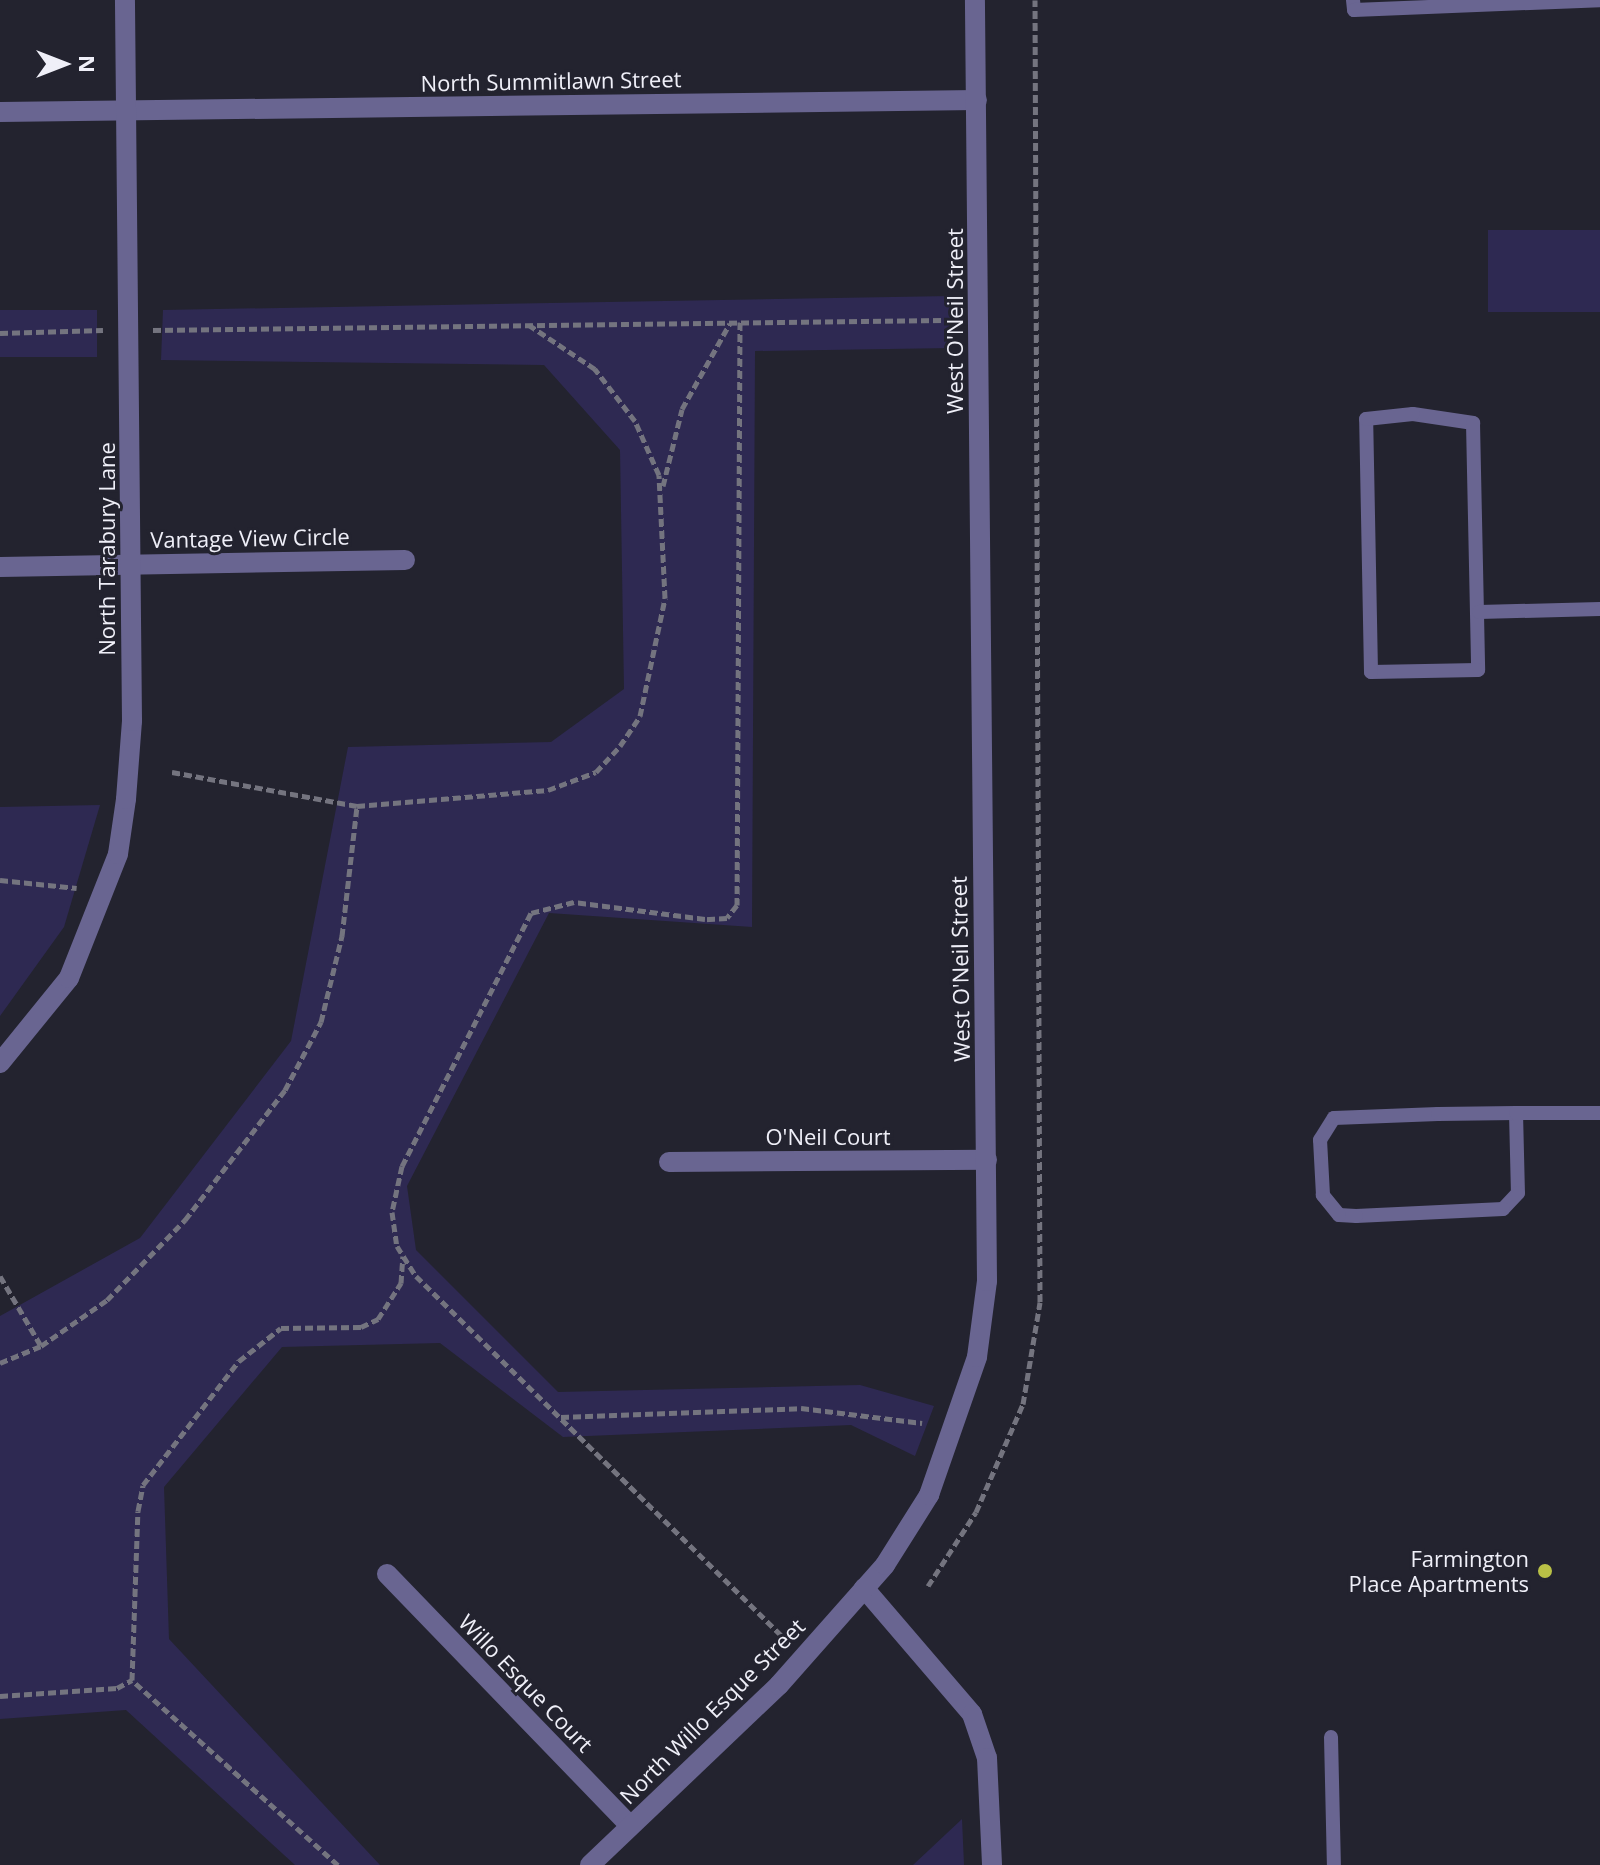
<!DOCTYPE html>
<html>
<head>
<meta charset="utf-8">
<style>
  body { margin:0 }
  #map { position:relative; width:1600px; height:1865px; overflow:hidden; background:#23232f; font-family:"Open Sans",sans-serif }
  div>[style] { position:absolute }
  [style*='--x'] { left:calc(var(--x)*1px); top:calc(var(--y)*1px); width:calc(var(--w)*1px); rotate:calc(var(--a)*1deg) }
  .green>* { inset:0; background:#2e2952; transform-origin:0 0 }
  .path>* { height:5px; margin-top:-2.5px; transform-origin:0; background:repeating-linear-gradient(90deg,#74747f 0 8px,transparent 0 12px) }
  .lane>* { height:14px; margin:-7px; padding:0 7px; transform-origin:7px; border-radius:7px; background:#696591 }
  .street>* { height:20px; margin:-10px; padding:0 10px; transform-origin:10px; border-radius:10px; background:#696591 }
  .dots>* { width:22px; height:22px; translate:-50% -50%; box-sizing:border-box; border:4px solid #23232f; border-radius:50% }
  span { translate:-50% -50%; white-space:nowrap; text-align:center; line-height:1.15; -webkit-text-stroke:6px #23232f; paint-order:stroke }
  .street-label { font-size:22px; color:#efeff8 }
  .poi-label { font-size:22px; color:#efeff8 }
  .right { translate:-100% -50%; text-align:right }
  .north { position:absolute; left:24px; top:24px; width:80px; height:80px; -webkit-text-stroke:6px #23232f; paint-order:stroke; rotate:90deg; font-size:22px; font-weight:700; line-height:32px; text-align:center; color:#efeff8 }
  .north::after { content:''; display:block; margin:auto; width:28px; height:36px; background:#efeff8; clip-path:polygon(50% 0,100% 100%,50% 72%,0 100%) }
</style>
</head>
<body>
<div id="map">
  <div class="green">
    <i style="left:1600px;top:230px;width:82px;height:112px;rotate:90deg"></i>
    <i style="clip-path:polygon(951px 296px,951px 348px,755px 351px,752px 927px,549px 913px,407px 1186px,416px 1250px,558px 1392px,860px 1385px,934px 1406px,915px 1456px,851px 1425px,563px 1437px,440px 1343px,282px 1347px,164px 1487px,169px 1639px,380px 1865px,295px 1865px,126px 1710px,0 1719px,0 1316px,140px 1238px,291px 1041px,348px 747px,551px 742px,624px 689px,620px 450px,544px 365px,161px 360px,163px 310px)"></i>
    <i style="left:97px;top:310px;width:47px;height:97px;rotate:90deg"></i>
    <i style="clip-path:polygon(100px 805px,64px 927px,0 1016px,0 807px)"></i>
    <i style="clip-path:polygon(962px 1819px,964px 1865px,913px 1865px)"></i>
  </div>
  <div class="path">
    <i style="--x:740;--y:322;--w:583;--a:90.29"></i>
    <i style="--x:737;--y:905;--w:16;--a:128"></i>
    <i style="--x:727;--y:918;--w:22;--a:177"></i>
    <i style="--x:705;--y:919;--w:132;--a:-172.6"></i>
    <i style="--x:574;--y:902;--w:44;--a:165.7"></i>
    <i style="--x:531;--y:913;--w:284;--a:117"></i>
    <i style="--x:402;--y:1166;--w:47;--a:102.3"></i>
    <i style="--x:392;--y:1212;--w:34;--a:82"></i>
    <i style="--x:397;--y:1246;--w:36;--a:58"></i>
    <i style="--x:416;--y:1276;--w:513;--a:44.53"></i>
    <i style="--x:153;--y:330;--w:791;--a:-0.72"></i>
    <i style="--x:0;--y:333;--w:103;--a:-1.7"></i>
    <i style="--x:663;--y:486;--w:79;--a:-76.1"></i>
    <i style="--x:682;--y:409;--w:98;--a:-60.8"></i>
    <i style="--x:172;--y:772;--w:188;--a:10.4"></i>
    <i style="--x:357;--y:806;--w:192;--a:-4.8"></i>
    <i style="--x:548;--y:790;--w:51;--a:-20.6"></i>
    <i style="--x:596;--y:772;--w:35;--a:-47"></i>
    <i style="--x:620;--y:746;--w:36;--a:-56"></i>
    <i style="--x:640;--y:716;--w:121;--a:-78"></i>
    <i style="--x:665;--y:598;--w:123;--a:-92.8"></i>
    <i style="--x:659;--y:475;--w:59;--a:-114"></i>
    <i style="--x:635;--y:421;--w:66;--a:-127.6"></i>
    <i style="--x:595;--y:369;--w:79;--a:-146.3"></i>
    <i style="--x:0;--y:880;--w:77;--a:5.9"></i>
    <i style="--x:0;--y:1276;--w:81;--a:59.6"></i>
    <i style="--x:0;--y:1363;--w:44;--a:-22.5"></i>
    <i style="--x:41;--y:1346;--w:80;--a:-34.9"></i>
    <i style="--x:107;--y:1300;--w:112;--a:-45.7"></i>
    <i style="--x:185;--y:1220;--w:164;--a:-52.4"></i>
    <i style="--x:285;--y:1090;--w:77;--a:-62.1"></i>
    <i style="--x:321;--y:1022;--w:89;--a:-76.3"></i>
    <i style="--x:342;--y:936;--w:131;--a:-83.4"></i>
    <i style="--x:561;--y:1417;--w:240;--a:-2.1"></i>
    <i style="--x:801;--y:1408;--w:122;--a:7.1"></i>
    <i style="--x:928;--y:1586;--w:88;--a:-57"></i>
    <i style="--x:976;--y:1512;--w:118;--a:-66.5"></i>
    <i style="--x:1023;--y:1404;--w:103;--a:-80.5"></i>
    <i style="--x:1040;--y:1302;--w:1302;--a:-90.22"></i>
    <i style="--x:0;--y:1696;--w:117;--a:-3.9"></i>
    <i style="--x:117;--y:1688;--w:17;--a:-28"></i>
    <i style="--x:338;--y:1865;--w:277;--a:-138.1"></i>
    <i style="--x:132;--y:1680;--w:169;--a:-88"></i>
    <i style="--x:138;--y:1511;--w:26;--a:-79"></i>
    <i style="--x:143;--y:1485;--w:157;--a:-52.3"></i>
    <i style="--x:239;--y:1361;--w:53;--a:-38.2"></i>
    <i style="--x:281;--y:1328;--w:80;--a:-0.7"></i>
    <i style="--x:361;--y:1327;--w:19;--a:-25"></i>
    <i style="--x:378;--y:1319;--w:43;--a:-57.4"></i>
    <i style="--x:401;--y:1283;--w:27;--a:-86"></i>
  </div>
  <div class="lane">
    <i style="--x:1353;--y:0;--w:10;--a:84"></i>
    <i style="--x:1354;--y:10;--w:246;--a:-2.3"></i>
    <i style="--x:1413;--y:414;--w:61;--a:8.5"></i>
    <i style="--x:1473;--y:423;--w:247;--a:88.8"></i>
    <i style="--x:1478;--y:670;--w:107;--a:178.9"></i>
    <i style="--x:1371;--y:672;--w:253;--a:-91.1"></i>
    <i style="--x:1366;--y:419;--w:47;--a:-6.1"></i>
    <i style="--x:1479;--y:612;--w:121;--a:-1.4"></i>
    <i style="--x:1516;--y:1113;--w:80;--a:88.6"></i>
    <i style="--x:1518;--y:1193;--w:22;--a:133"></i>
    <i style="--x:1503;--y:1209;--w:147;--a:177.3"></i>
    <i style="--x:1356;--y:1216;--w:17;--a:-177"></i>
    <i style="--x:1339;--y:1215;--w:26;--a:-129"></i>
    <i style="--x:1323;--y:1195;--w:55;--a:-93.1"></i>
    <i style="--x:1320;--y:1140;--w:26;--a:-58"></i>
    <i style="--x:1334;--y:1118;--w:104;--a:-2.2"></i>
    <i style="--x:1438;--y:1114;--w:78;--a:-0.7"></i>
    <i style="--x:1516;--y:1113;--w:84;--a:0"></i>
    <i style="--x:1331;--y:1737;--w:128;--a:88.7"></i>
  </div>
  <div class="street">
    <i style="--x:0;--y:112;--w:977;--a:-0.7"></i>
    <i style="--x:0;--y:567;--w:405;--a:-1"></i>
    <i style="--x:0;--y:1063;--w:109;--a:-50.9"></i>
    <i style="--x:69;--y:978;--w:133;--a:-68.4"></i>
    <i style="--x:118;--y:854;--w:56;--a:-81.7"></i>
    <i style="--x:126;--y:799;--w:78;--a:-85.6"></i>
    <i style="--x:132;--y:721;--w:721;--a:-90.56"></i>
    <i style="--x:669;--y:1162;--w:318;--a:-0.4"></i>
    <i style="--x:387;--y:1574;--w:350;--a:46"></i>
    <i style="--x:864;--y:1588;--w:166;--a:49.4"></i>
    <i style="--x:972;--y:1714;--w:46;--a:71.2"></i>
    <i style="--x:987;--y:1758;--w:107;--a:87.3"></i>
    <i style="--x:590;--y:1865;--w:261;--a:-43.6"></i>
    <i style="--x:779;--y:1685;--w:160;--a:-48.5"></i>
    <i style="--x:885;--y:1565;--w:83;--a:-57.8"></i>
    <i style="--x:929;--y:1495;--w:146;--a:-70.8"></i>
    <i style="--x:977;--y:1357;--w:77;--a:-82.5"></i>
    <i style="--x:987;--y:1281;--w:1281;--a:-90.54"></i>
  </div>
  <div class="dots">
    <i style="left:1545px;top:1571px;background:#b9c046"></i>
  </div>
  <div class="street-label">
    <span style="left:551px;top:81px;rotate:-1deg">North Summitlawn Street</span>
    <span style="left:955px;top:321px;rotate:-90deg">West O'Neil Street</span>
    <span style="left:250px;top:538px;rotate:-1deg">Vantage View Circle</span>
    <span style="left:107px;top:549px;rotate:-90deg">North Tarabury Lane</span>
    <span style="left:960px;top:969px;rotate:-91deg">West O'Neil Street</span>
    <span style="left:828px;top:1137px">O'Neil Court</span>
    <span style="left:526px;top:1683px;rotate:46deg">Willo Esque Court</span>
    <span style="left:712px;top:1711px;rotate:-45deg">North Willo Esque Street</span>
  </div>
  <div class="poi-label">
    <span class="right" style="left:1529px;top:1571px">Farmington<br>Place Apartments</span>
  </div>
  <div class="north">N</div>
</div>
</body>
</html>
